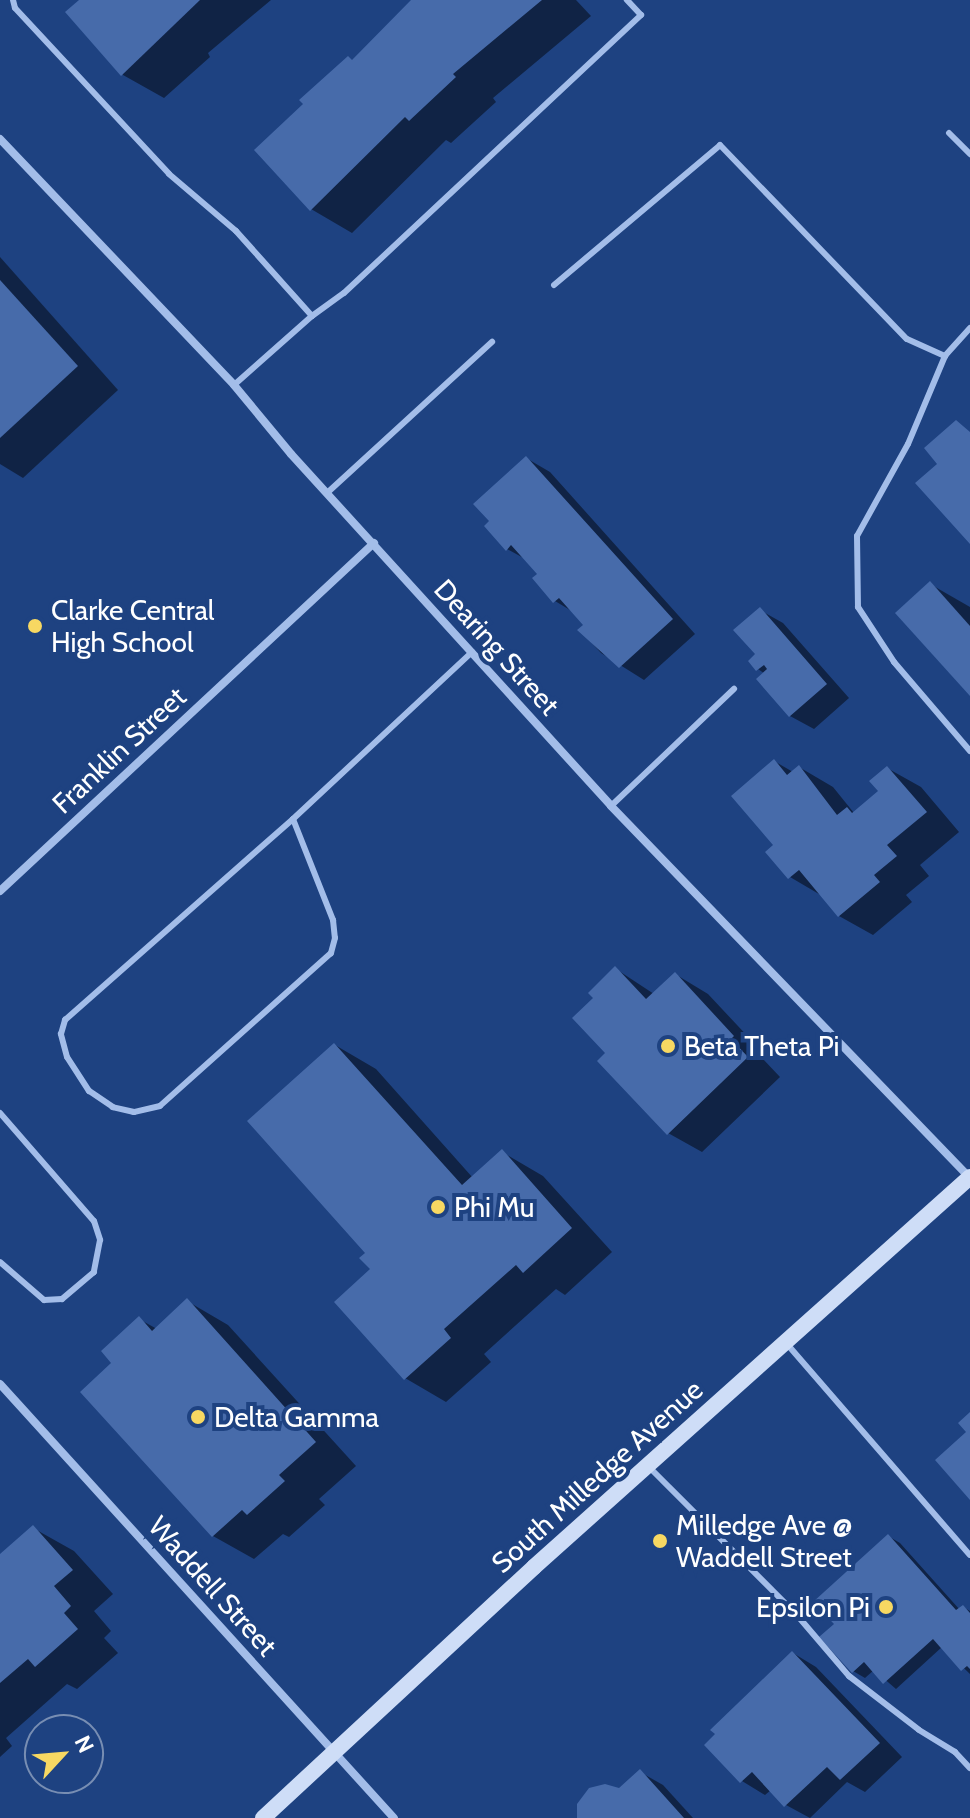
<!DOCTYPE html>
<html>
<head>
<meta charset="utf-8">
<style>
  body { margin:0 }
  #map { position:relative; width:970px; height:1818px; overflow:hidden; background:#1e4281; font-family:Cabin,sans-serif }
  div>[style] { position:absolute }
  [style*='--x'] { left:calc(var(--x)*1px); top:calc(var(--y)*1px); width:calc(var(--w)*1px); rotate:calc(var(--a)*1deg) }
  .shadow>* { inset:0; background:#0007 }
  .building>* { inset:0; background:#476baa }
  .service>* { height:6px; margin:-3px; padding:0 3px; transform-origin:3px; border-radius:3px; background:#a3bde9 }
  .minor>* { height:8px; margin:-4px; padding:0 4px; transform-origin:4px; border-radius:4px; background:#a3bde9 }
  .secondary>* { height:16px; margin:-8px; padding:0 8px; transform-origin:8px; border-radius:8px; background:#ceddf7 }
  .dots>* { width:22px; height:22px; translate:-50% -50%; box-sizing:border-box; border:4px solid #1e4281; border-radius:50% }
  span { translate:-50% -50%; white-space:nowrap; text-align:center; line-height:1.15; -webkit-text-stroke:8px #1e4281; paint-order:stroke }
  .poi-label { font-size:28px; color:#fff }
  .left { translate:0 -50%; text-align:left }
  .right { translate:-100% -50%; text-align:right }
  .street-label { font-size:28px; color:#fff }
  .north { position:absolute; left:24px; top:1714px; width:80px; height:80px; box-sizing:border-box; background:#1e4281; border:2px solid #788eb3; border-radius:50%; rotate:64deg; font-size:22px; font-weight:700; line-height:32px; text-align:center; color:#fff }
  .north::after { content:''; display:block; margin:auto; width:28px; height:36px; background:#f7d862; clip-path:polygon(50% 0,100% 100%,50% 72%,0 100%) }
</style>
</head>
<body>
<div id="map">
  <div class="shadow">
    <i style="clip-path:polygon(82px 0,271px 0,208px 53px,210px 57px,164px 98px,123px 75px,68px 12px)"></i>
    <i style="clip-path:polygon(415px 0,576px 0,591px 16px,493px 98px,496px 102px,451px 143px,446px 140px,352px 233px,311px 209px,354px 61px)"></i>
    <i style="clip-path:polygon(0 257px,118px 390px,23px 478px,0 464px)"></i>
    <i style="clip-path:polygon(526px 458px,550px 472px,695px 634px,644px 680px,601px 653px,580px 630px,586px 625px,575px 613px,555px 601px,529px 561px,507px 549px)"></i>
    <i style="clip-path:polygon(930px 584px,970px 607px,970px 693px)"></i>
    <i style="clip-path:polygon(760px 610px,783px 623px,849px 698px,814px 729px,790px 716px,765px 674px,758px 669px)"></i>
    <i style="clip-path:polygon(774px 761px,793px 772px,799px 767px,833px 787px,854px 813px,880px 792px,887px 768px,921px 787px,959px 832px,920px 865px,929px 876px,906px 895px,912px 902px,873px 935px,839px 916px,824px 897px,790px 877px,776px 845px)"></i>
    <i style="clip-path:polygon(616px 969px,654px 994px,675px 974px,708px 994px,766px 1056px,763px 1059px,780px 1077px,702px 1152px,668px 1133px,608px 1053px,596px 998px)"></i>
    <i style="clip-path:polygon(335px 1045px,376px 1069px,473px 1178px,502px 1152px,543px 1176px,612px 1252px,565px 1295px,556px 1289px,484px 1354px,491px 1362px,446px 1402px,405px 1378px,368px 1253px)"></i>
    <i style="clip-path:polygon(187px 1301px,228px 1325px,356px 1466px,319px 1499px,325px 1505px,289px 1537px,283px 1534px,254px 1559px,213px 1536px,114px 1363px,139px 1319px,157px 1329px)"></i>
    <i style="clip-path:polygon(33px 1528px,74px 1551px,113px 1594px,94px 1611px,111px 1631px,104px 1638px,118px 1653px,77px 1689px,67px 1684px,6px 1738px,12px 1746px,0 1757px,0 1557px)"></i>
    <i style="clip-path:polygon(888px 1536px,900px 1543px,960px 1610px,963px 1607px,970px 1611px,970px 1674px,942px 1647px,896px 1689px,874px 1670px,865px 1678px,853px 1671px,837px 1625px)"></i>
    <i style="clip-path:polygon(793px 1653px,816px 1667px,902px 1757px,865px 1792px,847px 1782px,810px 1818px,786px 1805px,771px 1790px,765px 1795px,742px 1781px)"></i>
    <i style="clip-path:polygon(640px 1772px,663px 1785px,693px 1818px,581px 1818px)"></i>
  </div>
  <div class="building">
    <i style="clip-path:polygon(79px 0,200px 0,121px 76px,65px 12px)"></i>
    <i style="clip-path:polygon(411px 0,542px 0,453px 74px,456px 77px,409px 121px,405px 117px,310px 211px,254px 150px,303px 104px,299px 100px,348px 56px,352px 60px)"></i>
    <i style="clip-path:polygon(0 280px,78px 366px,0 438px)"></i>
    <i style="clip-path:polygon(956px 420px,970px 432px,970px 544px,915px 483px,937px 464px,924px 448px)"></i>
    <i style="clip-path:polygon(526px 456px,673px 619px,619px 668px,577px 630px,583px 625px,559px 598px,553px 603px,532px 578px,537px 574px,511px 545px,506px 551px,484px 526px,489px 521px,473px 504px)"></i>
    <i style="clip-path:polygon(930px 581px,970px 626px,970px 696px,895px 613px)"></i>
    <i style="clip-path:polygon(760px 607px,827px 684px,789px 717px,756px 679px,767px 669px,764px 665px,756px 671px,748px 661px,755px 654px,733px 630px)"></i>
    <i style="clip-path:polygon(774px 759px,787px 775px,799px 765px,837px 815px,847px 807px,852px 813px,878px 791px,869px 781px,887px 766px,927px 812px,887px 845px,897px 856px,874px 875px,880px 882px,838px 917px,799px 870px,788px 879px,765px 852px,773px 845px,731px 796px)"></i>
    <i style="clip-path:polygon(615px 966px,646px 999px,675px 972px,734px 1036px,731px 1039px,748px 1057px,667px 1135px,597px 1061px,605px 1053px,572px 1018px,593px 998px,588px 993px)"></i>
    <i style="clip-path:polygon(334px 1043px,462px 1185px,502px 1149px,572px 1228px,523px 1273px,516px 1265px,444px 1329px,451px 1338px,404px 1380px,334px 1302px,370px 1269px,359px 1258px,365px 1253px,247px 1121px)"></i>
    <i style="clip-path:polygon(187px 1298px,316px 1442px,279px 1475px,285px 1481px,247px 1515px,242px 1510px,212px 1537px,80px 1392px,111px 1363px,101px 1351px,139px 1316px,152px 1331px)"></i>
    <i style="clip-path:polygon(970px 1412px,970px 1500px,935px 1460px,966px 1432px,958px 1423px)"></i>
    <i style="clip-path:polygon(33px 1525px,73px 1570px,54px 1586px,71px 1606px,64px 1613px,78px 1629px,35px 1667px,28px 1659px,0 1683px,0 1554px)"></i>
    <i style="clip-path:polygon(888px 1534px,956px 1610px,963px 1605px,970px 1613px,970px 1669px,967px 1666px,961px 1671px,933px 1639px,883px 1684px,864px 1662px,852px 1673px,819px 1637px,834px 1624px,813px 1602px)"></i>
    <i style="clip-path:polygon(792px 1651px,880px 1743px,840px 1780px,827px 1767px,784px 1807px,752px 1772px,740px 1783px,704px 1745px,715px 1734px,710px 1730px)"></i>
    <i style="clip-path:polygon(640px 1769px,684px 1818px,577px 1818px,577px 1804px,589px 1788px,605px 1784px,619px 1788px)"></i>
  </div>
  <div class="service">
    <i style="--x:13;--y:0;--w:8;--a:76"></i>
    <i style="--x:15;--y:8;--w:226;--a:47.1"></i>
    <i style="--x:169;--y:174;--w:88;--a:40.4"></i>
    <i style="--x:236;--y:231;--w:114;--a:48.2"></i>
    <i style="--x:949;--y:133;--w:30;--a:45"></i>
    <i style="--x:554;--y:285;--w:217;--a:-40.1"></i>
    <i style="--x:720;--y:145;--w:269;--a:46.1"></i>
    <i style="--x:907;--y:339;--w:42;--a:24.1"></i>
    <i style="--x:970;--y:328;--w:38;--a:132"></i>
    <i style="--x:945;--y:356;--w:95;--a:112.8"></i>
    <i style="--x:908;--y:444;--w:105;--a:119"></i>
    <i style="--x:857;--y:536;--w:71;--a:89.2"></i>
    <i style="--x:858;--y:607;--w:66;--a:56.8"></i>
    <i style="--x:894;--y:662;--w:117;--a:49.5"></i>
    <i style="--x:234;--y:385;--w:104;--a:-41.5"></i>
    <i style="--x:312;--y:316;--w:39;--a:-36"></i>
    <i style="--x:344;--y:293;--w:407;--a:-43.1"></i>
    <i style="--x:641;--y:15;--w:21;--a:-133"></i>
    <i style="--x:327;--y:493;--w:224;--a:-42.5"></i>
    <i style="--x:611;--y:806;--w:170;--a:-43.6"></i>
    <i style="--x:293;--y:819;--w:109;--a:68.4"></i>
    <i style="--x:333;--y:920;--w:18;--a:84"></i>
    <i style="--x:335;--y:938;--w:16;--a:105"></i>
    <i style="--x:331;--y:953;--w:229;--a:138.2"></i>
    <i style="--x:160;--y:1106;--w:27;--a:167"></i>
    <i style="--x:134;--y:1112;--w:22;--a:-167"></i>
    <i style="--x:113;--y:1107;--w:29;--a:-146"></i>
    <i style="--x:89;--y:1091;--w:40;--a:-122.9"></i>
    <i style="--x:67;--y:1057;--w:24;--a:-105"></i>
    <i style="--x:61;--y:1034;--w:15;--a:-74"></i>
    <i style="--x:65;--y:1020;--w:304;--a:-41.4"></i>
    <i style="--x:293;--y:819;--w:245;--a:-43"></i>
    <i style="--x:0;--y:1113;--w:143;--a:49"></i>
    <i style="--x:94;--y:1221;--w:20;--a:72"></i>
    <i style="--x:100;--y:1240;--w:33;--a:101"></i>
    <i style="--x:94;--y:1272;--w:42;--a:139.8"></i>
    <i style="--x:62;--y:1299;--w:18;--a:177"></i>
    <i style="--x:44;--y:1300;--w:58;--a:-139.2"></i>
    <i style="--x:787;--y:1344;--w:279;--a:49.1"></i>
    <i style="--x:648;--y:1466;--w:209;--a:45"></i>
    <i style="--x:796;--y:1614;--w:82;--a:49.5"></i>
    <i style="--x:849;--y:1676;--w:88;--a:37.6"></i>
    <i style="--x:919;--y:1730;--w:42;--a:31.4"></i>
    <i style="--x:955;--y:1752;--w:22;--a:47"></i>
  </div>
  <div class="minor">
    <i style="--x:0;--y:139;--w:340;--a:46.4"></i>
    <i style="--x:234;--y:385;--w:89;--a:50.4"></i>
    <i style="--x:291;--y:454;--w:476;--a:47.7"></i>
    <i style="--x:611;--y:806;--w:516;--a:46.02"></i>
    <i style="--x:0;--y:891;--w:511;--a:-42.94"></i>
    <i style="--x:0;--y:1384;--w:586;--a:47.77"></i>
  </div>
  <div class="secondary">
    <i style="--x:263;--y:1818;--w:369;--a:-42.8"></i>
    <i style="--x:534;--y:1567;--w:585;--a:-41.81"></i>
  </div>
  <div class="dots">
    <i style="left:35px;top:626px;background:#f7d862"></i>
    <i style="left:668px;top:1046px;background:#f7d862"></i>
    <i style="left:438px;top:1207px;background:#f7d862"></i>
    <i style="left:198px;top:1417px;background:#f7d862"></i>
    <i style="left:660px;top:1541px;background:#f7d862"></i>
    <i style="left:886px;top:1607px;background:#f7d862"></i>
  </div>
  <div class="poi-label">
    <span class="left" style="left:51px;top:626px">Clarke Central<br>High School</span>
    <span class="left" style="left:684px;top:1046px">Beta Theta Pi</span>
    <span class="left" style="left:454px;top:1207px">Phi Mu</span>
    <span class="left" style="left:214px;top:1417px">Delta Gamma</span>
    <span class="left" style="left:676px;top:1541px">Milledge Ave @<br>Waddell Street</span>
    <span class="right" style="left:870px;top:1607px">Epsilon Pi</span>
  </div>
  <div class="street-label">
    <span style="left:497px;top:647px;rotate:48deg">Dearing Street</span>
    <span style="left:119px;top:750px;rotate:-43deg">Franklin Street</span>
    <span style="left:597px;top:1476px;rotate:-42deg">South Milledge Avenue</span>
    <span style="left:213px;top:1586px;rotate:48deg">Waddell Street</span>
  </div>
  <div class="north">N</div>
</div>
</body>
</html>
